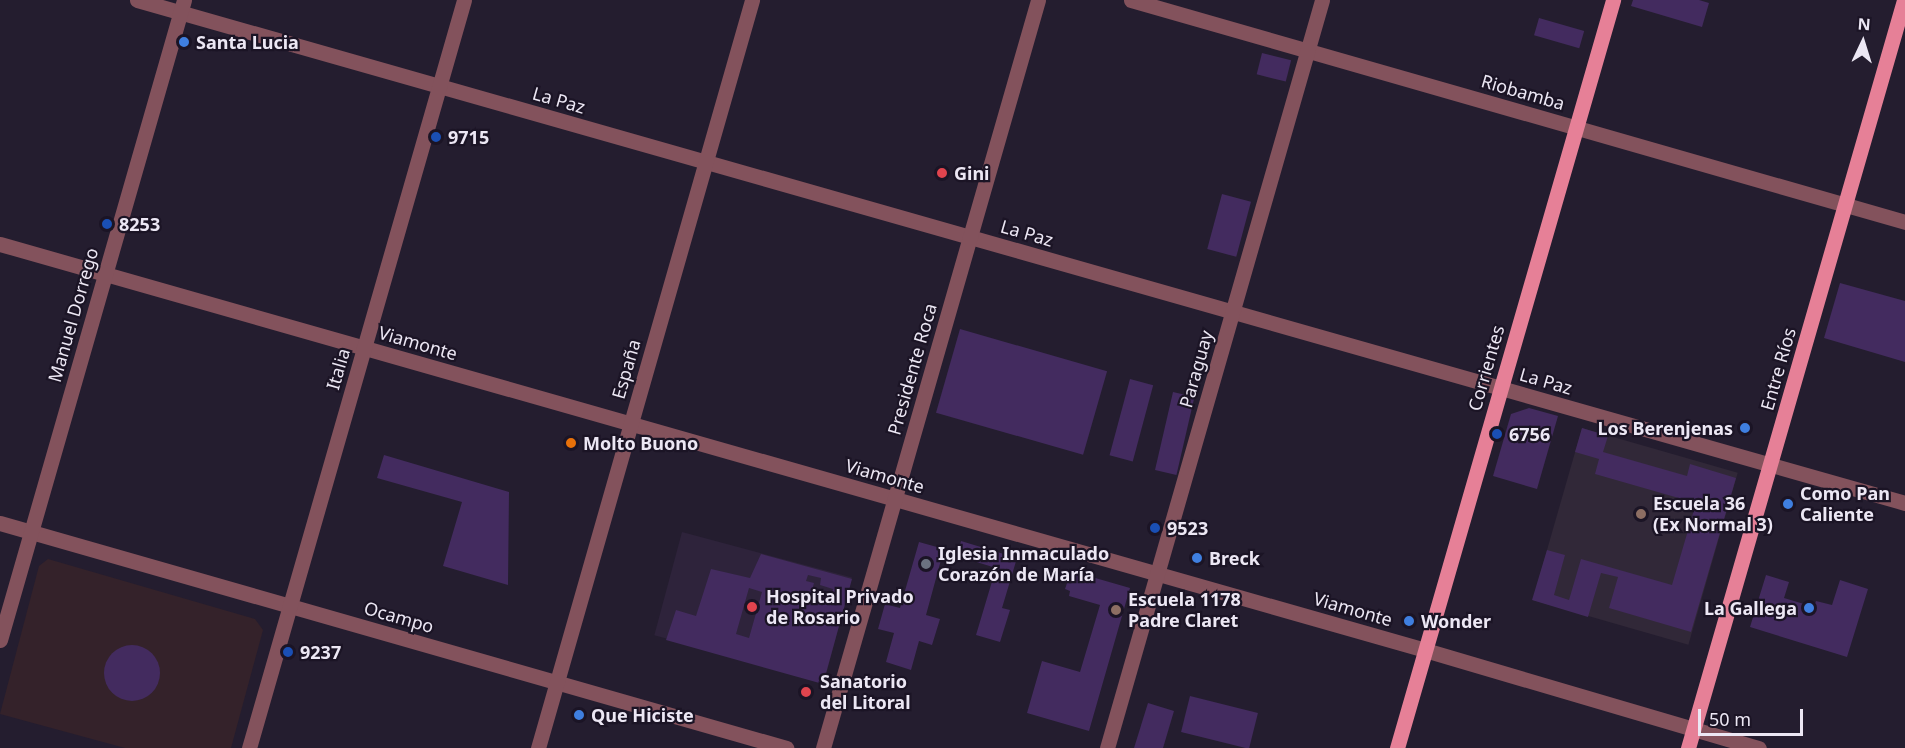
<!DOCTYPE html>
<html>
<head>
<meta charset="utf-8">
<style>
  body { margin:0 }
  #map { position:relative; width:1905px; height:748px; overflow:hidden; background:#241d2f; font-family:"Noto Sans",sans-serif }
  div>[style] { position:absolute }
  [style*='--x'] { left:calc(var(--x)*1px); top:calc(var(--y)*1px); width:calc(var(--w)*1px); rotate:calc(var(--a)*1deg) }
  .commercial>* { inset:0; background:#34222a }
  .built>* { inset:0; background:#2e233b; transform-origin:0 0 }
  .education>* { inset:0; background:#312838; transform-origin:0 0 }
  .building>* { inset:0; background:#432b5f; transform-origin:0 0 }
  .round { border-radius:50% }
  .minor>* { height:15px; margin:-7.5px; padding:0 7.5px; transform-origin:7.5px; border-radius:7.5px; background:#83525c }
  .major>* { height:15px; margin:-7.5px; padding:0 7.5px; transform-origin:7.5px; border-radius:7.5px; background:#e68097 }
  .dots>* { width:16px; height:16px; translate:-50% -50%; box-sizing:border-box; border:3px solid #1b1425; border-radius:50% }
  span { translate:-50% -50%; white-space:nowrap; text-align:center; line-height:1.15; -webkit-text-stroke:4.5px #1b1425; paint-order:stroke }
  .poi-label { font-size:18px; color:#ece7f4; font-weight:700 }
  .left { translate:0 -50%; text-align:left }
  .right { translate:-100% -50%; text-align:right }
  .street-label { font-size:18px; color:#ece7f4 }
  .north { position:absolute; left:1833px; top:12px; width:60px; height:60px; -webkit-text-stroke:4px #1b1425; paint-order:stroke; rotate:4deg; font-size:16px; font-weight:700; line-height:24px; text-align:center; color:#ece7f4 }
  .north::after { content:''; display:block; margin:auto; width:21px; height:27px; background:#ece7f4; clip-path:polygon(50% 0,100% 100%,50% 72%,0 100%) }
  .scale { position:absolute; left:1698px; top:709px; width:105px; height:27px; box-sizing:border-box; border:3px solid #ece7f4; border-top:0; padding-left:8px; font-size:18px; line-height:21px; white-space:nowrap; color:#ece7f4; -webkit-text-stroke:4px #1b1425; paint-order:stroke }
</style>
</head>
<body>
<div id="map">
  <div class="commercial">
    <i style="clip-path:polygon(48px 559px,255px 619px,263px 630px,231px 748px,125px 748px,0 714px,39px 566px)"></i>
  </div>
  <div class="built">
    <i style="left:682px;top:532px;width:176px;height:107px;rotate:15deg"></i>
  </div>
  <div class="education">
    <i style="left:1582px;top:428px;width:162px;height:179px;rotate:16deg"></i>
  </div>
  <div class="building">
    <i style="clip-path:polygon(1633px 0,1699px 0,1709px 3px,1702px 27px,1631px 6px)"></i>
    <i style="left:1539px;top:18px;width:47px;height:18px;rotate:16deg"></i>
    <i style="left:1262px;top:53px;width:30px;height:22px;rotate:14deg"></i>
    <i style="left:1222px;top:194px;width:30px;height:57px;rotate:15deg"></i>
    <i style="clip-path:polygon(1840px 283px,1905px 301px,1905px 362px,1824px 338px)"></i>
    <i style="left:960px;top:329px;width:153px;height:87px;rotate:16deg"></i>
    <i style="left:1130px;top:379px;width:24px;height:79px;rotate:15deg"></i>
    <i style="left:1173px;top:392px;width:22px;height:80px;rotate:13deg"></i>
    <i style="clip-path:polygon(1529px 408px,1558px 416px,1537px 489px,1493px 476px,1511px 414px)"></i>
    <i style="clip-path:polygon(1582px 428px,1608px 436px,1603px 452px,1687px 476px,1690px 464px,1736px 478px,1691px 632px,1609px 608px,1618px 577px,1601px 573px,1588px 617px,1532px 600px,1547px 550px,1565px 555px,1554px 595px,1569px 600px,1581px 559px,1672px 585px,1696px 503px,1595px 474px,1599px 459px,1575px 452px)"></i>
    <i style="clip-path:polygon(384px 455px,509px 492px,508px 585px,443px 566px,462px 502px,377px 478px)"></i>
    <i style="clip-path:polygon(961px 541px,1017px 558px,1002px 608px,1010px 610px,1000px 642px,976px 635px,996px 568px,957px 556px)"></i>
    <i style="clip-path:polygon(919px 542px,944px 549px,926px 615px,940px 619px,932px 645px,919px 641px,911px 670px,886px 662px,894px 633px,878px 629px,885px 604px,900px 608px)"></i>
    <i style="clip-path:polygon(evenodd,761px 554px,852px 579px,823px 684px,666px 640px,676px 610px,696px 616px,711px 569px,750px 578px,761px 554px,808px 575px,821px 578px,820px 585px,833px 589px,830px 599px,811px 594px,814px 583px,806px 581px,808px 575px,761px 554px,749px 588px,762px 592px,749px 638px,736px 634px,749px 588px)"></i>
    <i style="clip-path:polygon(1071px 571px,1130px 588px,1089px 731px,1027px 713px,1042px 661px,1080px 672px,1100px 605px,1069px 596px,1070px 591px,1065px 589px)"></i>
    <i style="clip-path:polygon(1766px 575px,1789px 582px,1784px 598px,1814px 607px,1816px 601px,1832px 605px,1840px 580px,1868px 589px,1847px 657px,1750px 627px)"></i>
    <i class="round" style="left:104px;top:645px;width:56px;height:56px"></i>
    <i style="left:1190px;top:696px;width:70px;height:37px;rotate:14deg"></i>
    <i style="clip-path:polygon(1148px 703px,1174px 711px,1163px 748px,1134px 748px)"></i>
  </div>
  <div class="minor">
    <i style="--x:137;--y:0;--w:1838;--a:15.88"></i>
    <i style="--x:1131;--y:0;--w:805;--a:16"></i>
    <i style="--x:0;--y:244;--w:1482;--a:15.9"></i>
    <i style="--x:1425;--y:650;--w:348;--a:16.4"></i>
    <i style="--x:0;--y:523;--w:818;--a:15.97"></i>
    <i style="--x:0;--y:640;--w:666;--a:-73.96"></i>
    <i style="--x:249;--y:748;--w:778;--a:-73.96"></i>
    <i style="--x:538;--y:748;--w:778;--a:-74.03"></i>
    <i style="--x:823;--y:748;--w:778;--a:-73.96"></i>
    <i style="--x:1107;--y:748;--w:778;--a:-73.96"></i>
  </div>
  <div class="major">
    <i style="--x:1397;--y:748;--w:779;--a:-73.89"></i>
    <i style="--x:1688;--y:748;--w:779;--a:-73.89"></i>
  </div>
  <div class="dots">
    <i style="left:184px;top:42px;background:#3f7fe0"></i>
    <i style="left:436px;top:137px;background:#1a4fb4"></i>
    <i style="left:942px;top:173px;background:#e0444e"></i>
    <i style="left:107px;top:224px;background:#1a4fb4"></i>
    <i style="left:1745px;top:428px;background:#3f7fe0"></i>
    <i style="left:1497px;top:434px;background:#1a4fb4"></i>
    <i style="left:571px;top:443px;background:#e8710a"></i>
    <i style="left:1788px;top:504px;background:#3f7fe0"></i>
    <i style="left:1641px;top:514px;background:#8d6e63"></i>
    <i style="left:1155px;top:528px;background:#1a4fb4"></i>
    <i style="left:1197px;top:558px;background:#3f7fe0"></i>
    <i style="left:926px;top:564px;background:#6b7280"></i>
    <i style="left:752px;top:607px;background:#e0444e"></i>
    <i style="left:1809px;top:608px;background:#3f7fe0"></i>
    <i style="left:1116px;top:610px;background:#8d6e63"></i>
    <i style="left:1409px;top:621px;background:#3f7fe0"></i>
    <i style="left:288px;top:652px;background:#1a4fb4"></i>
    <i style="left:806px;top:692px;background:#e0444e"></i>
    <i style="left:579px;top:715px;background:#3f7fe0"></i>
  </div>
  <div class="poi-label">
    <span class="left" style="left:196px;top:42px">Santa Lucia</span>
    <span class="left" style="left:448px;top:137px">9715</span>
    <span class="left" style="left:954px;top:173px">Gini</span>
    <span class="left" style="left:119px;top:224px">8253</span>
    <span class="right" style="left:1733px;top:428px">Los Berenjenas</span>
    <span class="left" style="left:1509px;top:434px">6756</span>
    <span class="left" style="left:583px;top:443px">Molto Buono</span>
    <span class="left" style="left:1800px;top:504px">Como Pan<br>Caliente</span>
    <span class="left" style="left:1653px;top:514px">Escuela 36<br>(Ex Normal 3)</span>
    <span class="left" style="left:1167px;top:528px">9523</span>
    <span class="left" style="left:938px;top:564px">Iglesia Inmaculado<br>Corazón de María</span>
    <span class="left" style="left:1209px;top:558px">Breck</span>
    <span class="left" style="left:766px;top:607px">Hospital Privado<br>de Rosario</span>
    <span class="left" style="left:1128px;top:610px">Escuela 1178<br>Padre Claret</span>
    <span class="right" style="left:1797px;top:608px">La Gallega</span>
    <span class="left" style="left:1421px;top:621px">Wonder</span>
    <span class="left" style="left:300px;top:652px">9237</span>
    <span class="left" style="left:820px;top:692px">Sanatorio<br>del Litoral</span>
    <span class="left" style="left:591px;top:715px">Que Hiciste</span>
  </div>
  <div class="street-label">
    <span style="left:1523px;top:92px;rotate:16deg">Riobamba</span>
    <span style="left:559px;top:100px;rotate:16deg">La Paz</span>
    <span style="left:1027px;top:233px;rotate:16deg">La Paz</span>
    <span style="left:73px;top:315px;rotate:-74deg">Manuel Dorrego</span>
    <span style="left:418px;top:343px;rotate:16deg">Viamonte</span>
    <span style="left:1486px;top:368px;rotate:-74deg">Corrientes</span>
    <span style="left:338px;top:369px;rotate:-74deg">Italia</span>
    <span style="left:626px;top:369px;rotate:-74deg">España</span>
    <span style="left:912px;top:369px;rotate:-74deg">Presidente Roca</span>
    <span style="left:1196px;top:369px;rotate:-74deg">Paraguay</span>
    <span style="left:1778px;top:369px;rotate:-74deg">Entre Ríos</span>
    <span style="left:1546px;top:381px;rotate:16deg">La Paz</span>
    <span style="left:885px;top:476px;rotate:16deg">Viamonte</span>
    <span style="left:1353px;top:609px;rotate:16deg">Viamonte</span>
    <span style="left:399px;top:617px;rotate:16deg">Ocampo</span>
  </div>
  <div class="north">N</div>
  <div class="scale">50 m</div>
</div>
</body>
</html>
